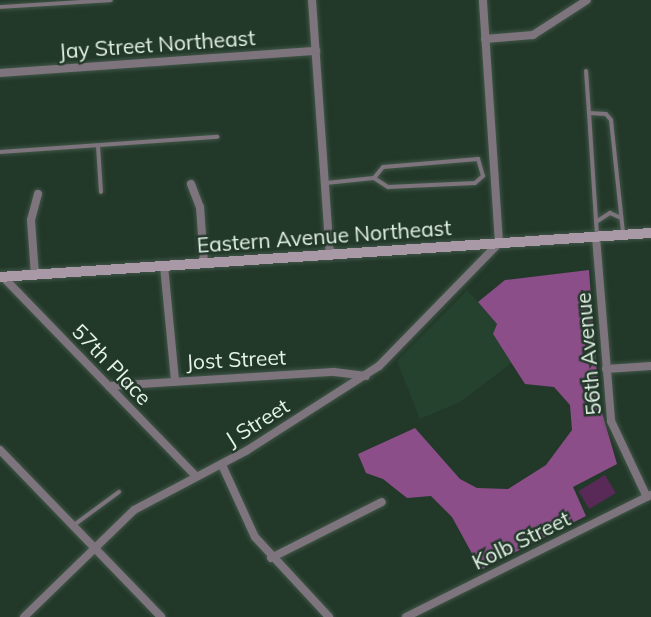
<!DOCTYPE html>
<html>
<head>
<meta charset="utf-8">
<style>
  body { margin:0 }
  #map { position:relative; width:651px; height:617px; overflow:hidden; background:#223829; font-family:Mulish,sans-serif }
  div>[style] { position:absolute }
  [style*='--x'] { left:calc(var(--x)*1px); top:calc(var(--y)*1px); width:calc(var(--w)*1px); rotate:calc(var(--a)*1deg) }
  .built>* { inset:0; background:#25422e }
  .green>* { inset:0; background:#592a58; transform-origin:0 0 }
  .forest>* { inset:0; background:#8c4e89 }
  .roads { filter:drop-shadow(0 0 2px #415647) drop-shadow(0 0 2px #415647) }
  .service>* { height:4px; margin:-2px; padding:0 2px; transform-origin:2px; border-radius:2px; background:#7e747d }
  .minor>* { height:8px; margin:-4px; padding:0 4px; transform-origin:4px; border-radius:4px; background:#7e747d }
  .secondary>* { height:10px; margin:-5px; padding:0 5px; transform-origin:5px; border-radius:5px; background:#a999a7 }
  span { translate:-50% -50%; white-space:nowrap; text-align:center; line-height:1.15; -webkit-text-stroke:5px #223829; paint-order:stroke }
  .street-label { font-size:21px; color:#e4f2e7 }
</style>
</head>
<body>
<div id="map">
  <div class="built">
    <i style="clip-path:polygon(467px 290px,497px 324px,493px 335px,513px 362px,460px 402px,420px 419px,397px 361px)"></i>
  </div>
  <div class="green">
    <i style="left:605px;top:475px;width:21px;height:31px;rotate:59deg"></i>
  </div>
  <div class="forest">
    <i style="clip-path:polygon(589px 270px,599px 402px,617px 464px,573px 487px,586px 516px,481px 570px,452px 517px,431px 496px,407px 498px,383px 479px,366px 473px,358px 454px,415px 428px,460px 479px,477px 488px,508px 489px,546px 465px,572px 430px,570px 405px,554px 387px,525px 384px,493px 334px,497px 324px,478px 302px,505px 280px)"></i>
  </div>
  <div class="roads">
    <div class="service">
      <i style="--x:0;--y:7;--w:111;--a:-3.6"></i>
      <i style="--x:586;--y:71;--w:42;--a:85.9"></i>
      <i style="--x:98;--y:146;--w:46;--a:86.3"></i>
      <i style="--x:0;--y:152;--w:218;--a:-4"></i>
      <i style="--x:326;--y:183;--w:48;--a:-5.9"></i>
      <i style="--x:374;--y:178;--w:17;--a:33"></i>
      <i style="--x:388;--y:187;--w:87;--a:-2.6"></i>
      <i style="--x:475;--y:183;--w:11;--a:-41"></i>
      <i style="--x:483;--y:176;--w:18;--a:-106"></i>
      <i style="--x:478;--y:159;--w:95;--a:175.2"></i>
      <i style="--x:383;--y:167;--w:14;--a:129"></i>
      <i style="--x:596;--y:222;--w:17;--a:-33"></i>
      <i style="--x:610;--y:213;--w:12;--a:24"></i>
      <i style="--x:597;--y:236;--w:123;--a:-93.7"></i>
      <i style="--x:589;--y:113;--w:17;--a:3"></i>
      <i style="--x:606;--y:114;--w:8;--a:50"></i>
      <i style="--x:611;--y:120;--w:114;--a:83.9"></i>
      <i style="--x:74;--y:525;--w:56;--a:-36.3"></i>
    </div>
    <div class="minor">
      <i style="--x:312;--y:0;--w:256;--a:86"></i>
      <i style="--x:485;--y:39;--w:48;--a:-4.8"></i>
      <i style="--x:533;--y:35;--w:64;--a:-32.9"></i>
      <i style="--x:0;--y:73;--w:317;--a:-4"></i>
      <i style="--x:191;--y:184;--w:25;--a:69"></i>
      <i style="--x:200;--y:207;--w:56;--a:85.9"></i>
      <i style="--x:596;--y:237;--w:185;--a:85.3"></i>
      <i style="--x:611;--y:421;--w:84;--a:64.7"></i>
      <i style="--x:164;--y:266;--w:116;--a:84.5"></i>
      <i style="--x:35;--y:275;--w:55;--a:-94.2"></i>
      <i style="--x:31;--y:220;--w:27;--a:-75"></i>
      <i style="--x:3;--y:277;--w:277;--a:45.9"></i>
      <i style="--x:606;--y:369;--w:45;--a:-3.8"></i>
      <i style="--x:109;--y:386;--w:225;--a:-3.6"></i>
      <i style="--x:334;--y:372;--w:32;--a:7"></i>
      <i style="--x:0;--y:450;--w:232;--a:46"></i>
      <i style="--x:222;--y:465;--w:79;--a:65.4"></i>
      <i style="--x:255;--y:537;--w:109;--a:47.2"></i>
      <i style="--x:271;--y:558;--w:124;--a:-26.8"></i>
      <i style="--x:24;--y:617;--w:153;--a:-44.2"></i>
      <i style="--x:134;--y:510;--w:127;--a:-27.8"></i>
      <i style="--x:246;--y:451;--w:158;--a:-32.6"></i>
      <i style="--x:379;--y:366;--w:172;--a:-45.7"></i>
      <i style="--x:499;--y:243;--w:244;--a:-93.8"></i>
      <i style="--x:406;--y:617;--w:274;--a:-26.5"></i>
    </div>
    <div class="secondary">
      <i style="--x:0;--y:277;--w:652;--a:-3.87"></i>
    </div>
  </div>
  <div class="street-label">
    <span style="left:157px;top:44px;rotate:-4deg">Jay Street Northeast</span>
    <span style="left:324px;top:236px;rotate:-4deg">Eastern Avenue Northeast</span>
    <span style="left:588px;top:354px;rotate:-95deg">56th Avenue</span>
    <span style="left:236px;top:359px;rotate:-3deg">Jost Street</span>
    <span style="left:112px;top:364px;rotate:46deg">57th Place</span>
    <span style="left:257px;top:422px;rotate:-32deg">J Street</span>
    <span style="left:521px;top:540px;rotate:-26deg">Kolb Street</span>
  </div>
</div>
</body>
</html>
